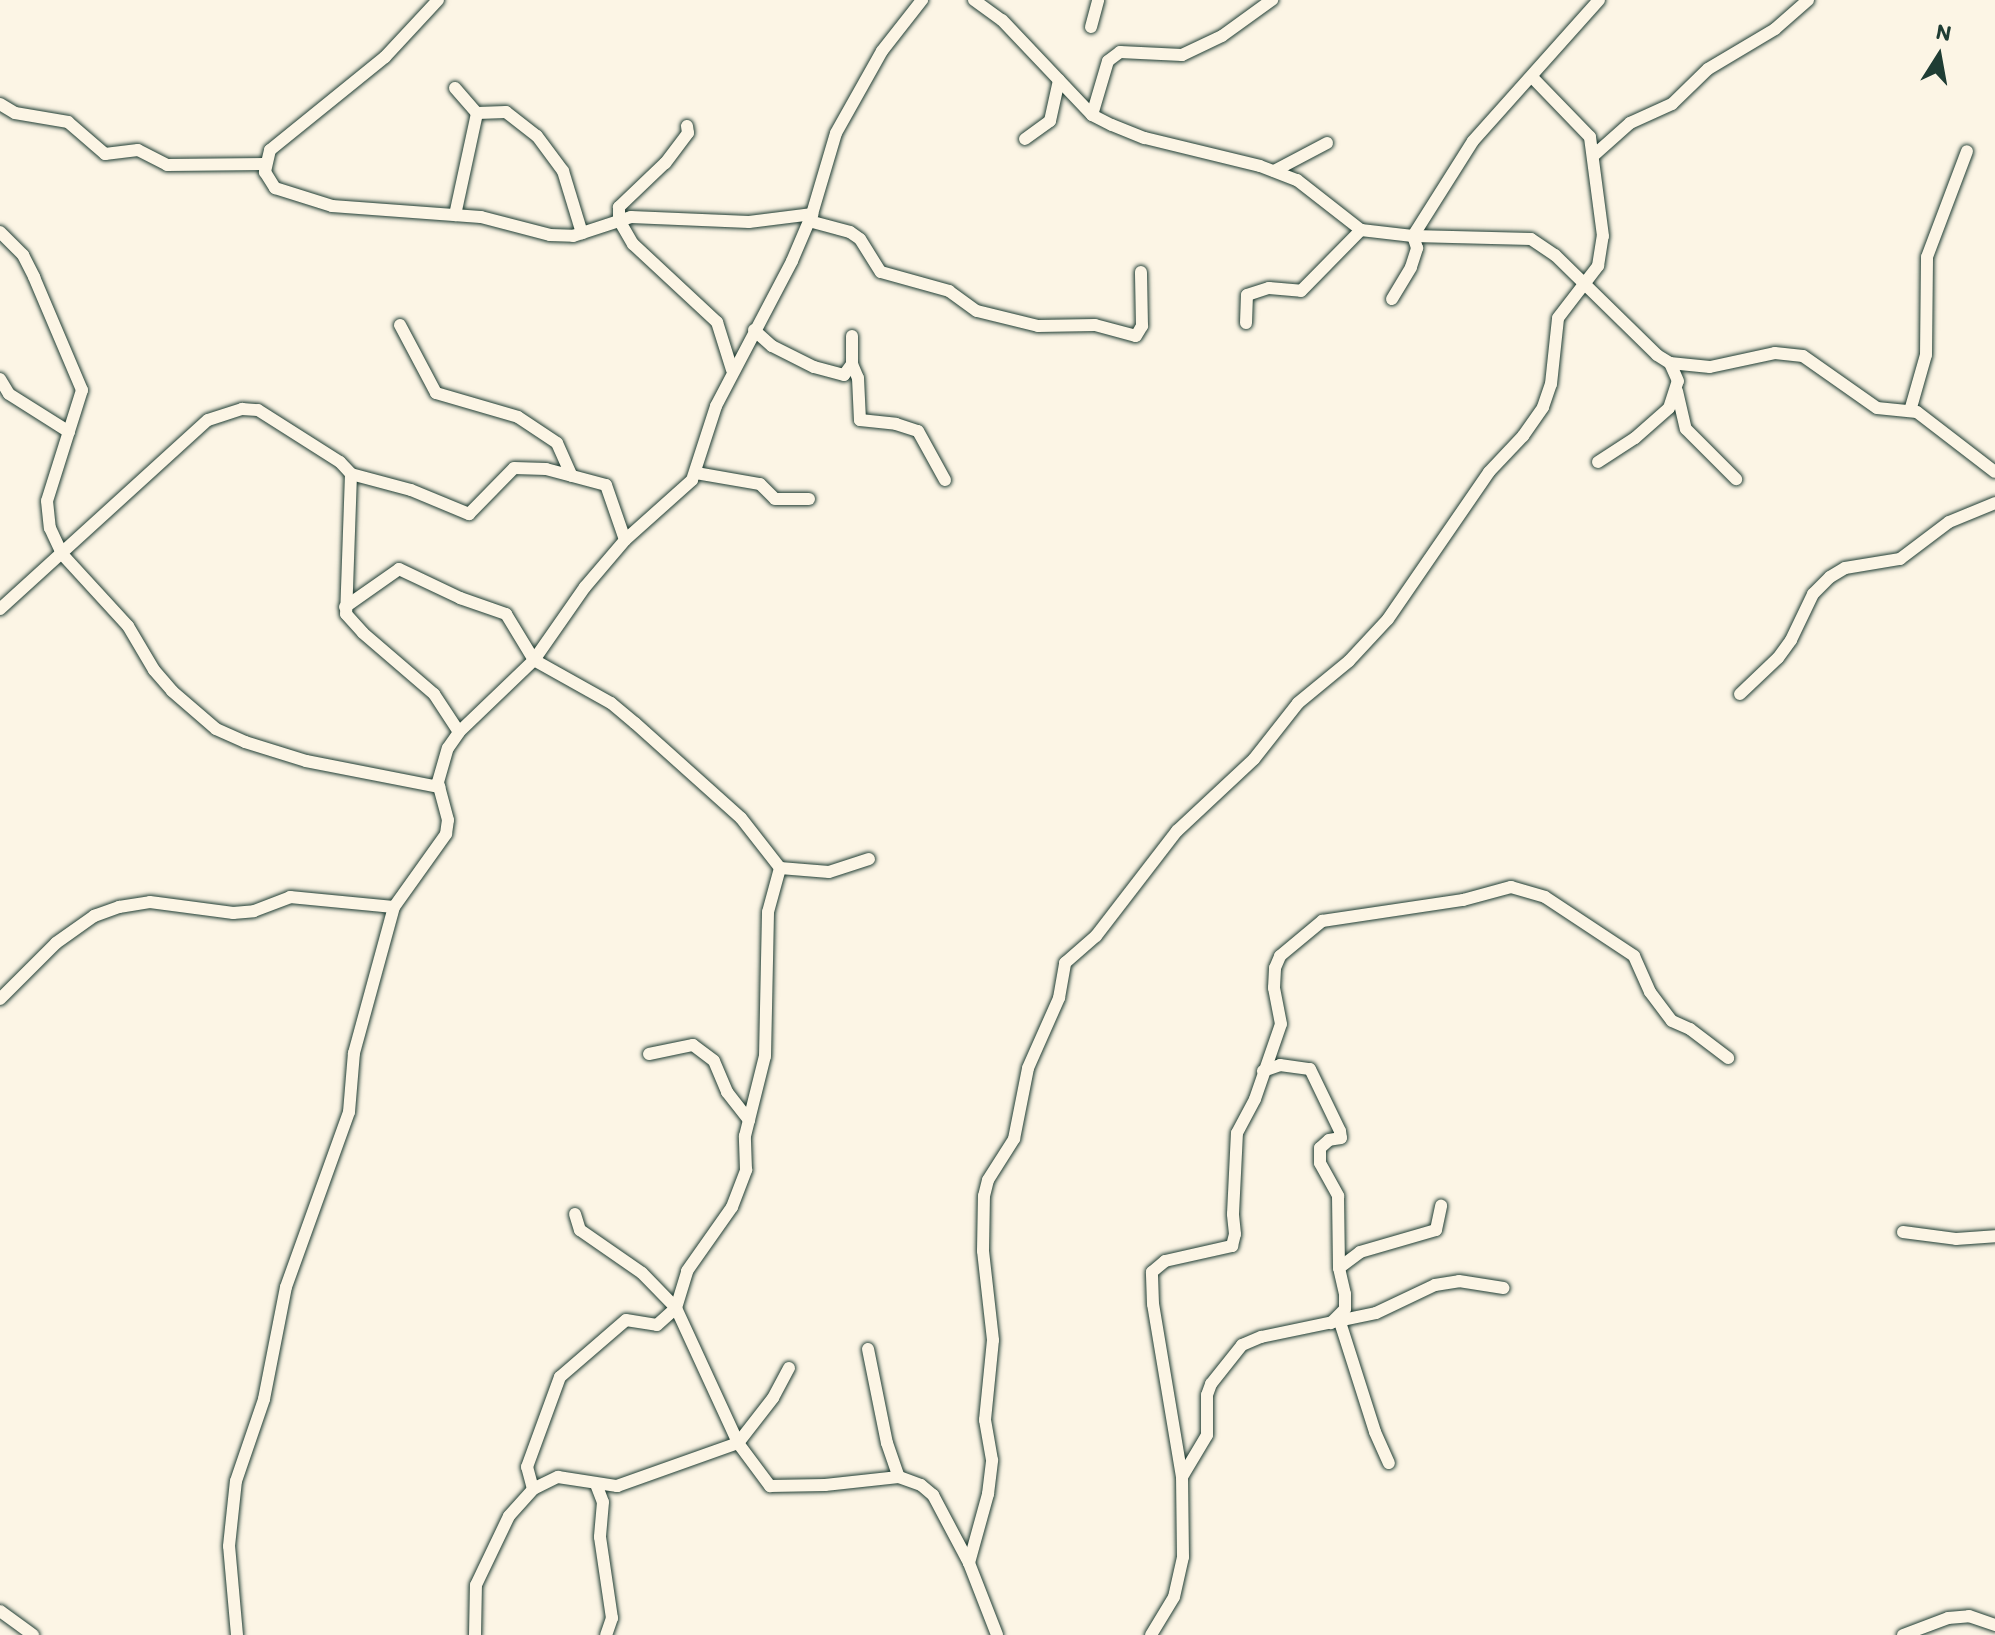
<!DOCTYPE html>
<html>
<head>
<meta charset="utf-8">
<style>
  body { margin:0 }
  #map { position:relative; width:1995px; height:1635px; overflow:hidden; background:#fcf5e5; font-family:Itim,sans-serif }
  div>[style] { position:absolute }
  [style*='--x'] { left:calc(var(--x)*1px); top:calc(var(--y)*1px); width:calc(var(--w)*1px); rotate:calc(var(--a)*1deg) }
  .roads { filter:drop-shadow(0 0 2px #1f3d34) drop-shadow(0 0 2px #1f3d34) }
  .street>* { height:12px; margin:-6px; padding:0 6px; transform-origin:6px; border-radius:6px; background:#fcf5e5 }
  span { translate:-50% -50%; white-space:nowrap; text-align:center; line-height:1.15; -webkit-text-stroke:6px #fcf5e5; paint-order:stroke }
  .north { position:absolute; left:1899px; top:16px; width:80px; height:80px; -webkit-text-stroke:6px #fcf5e5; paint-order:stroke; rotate:11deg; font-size:22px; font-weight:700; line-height:32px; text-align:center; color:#1f3d34 }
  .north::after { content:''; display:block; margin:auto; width:28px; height:36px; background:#1f3d34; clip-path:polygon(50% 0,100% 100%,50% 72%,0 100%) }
</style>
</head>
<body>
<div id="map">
  <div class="roads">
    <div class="street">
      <i style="--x:438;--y:0;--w:78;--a:132.9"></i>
      <i style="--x:385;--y:57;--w:148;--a:141"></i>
      <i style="--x:270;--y:150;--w:23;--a:103"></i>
      <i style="--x:265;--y:172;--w:19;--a:58"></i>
      <i style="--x:275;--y:188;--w:60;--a:17.5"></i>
      <i style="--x:332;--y:206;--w:149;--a:4.2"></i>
      <i style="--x:481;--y:217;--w:71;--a:14.6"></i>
      <i style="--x:550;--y:235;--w:23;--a:2"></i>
      <i style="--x:573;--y:236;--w:61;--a:-18.1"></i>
      <i style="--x:631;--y:217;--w:118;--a:2.4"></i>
      <i style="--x:749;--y:222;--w:64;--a:-7.2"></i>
      <i style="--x:974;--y:0;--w:34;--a:36"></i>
      <i style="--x:1002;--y:20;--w:131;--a:46.5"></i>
      <i style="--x:1092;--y:115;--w:22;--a:27"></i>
      <i style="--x:1112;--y:125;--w:35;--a:22"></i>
      <i style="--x:1145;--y:138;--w:118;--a:13.7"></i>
      <i style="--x:1260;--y:166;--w:40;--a:21"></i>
      <i style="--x:1297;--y:180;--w:81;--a:38"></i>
      <i style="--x:1361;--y:230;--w:52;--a:6.6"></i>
      <i style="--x:1413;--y:236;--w:118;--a:1.5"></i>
      <i style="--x:1531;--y:239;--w:29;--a:34"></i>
      <i style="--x:1555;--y:255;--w:143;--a:44.4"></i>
      <i style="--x:1657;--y:355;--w:15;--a:32"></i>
      <i style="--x:1670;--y:363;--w:40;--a:5.7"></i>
      <i style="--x:1710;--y:367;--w:66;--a:-12.2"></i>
      <i style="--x:1775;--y:353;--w:28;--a:6"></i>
      <i style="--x:1803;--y:356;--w:90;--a:35.1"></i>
      <i style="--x:1877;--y:408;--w:40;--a:5.7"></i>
      <i style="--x:1917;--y:412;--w:98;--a:37.6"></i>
      <i style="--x:1091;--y:27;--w:28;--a:-75"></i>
      <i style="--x:455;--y:88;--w:33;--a:49"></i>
      <i style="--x:477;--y:113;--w:29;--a:-2"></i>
      <i style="--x:506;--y:112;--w:39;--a:38"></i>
      <i style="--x:537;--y:136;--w:44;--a:53.4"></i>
      <i style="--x:563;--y:171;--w:65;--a:73"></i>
      <i style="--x:0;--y:104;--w:17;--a:31"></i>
      <i style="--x:15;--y:113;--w:54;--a:9.6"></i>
      <i style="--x:68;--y:122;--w:49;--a:40.9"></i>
      <i style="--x:105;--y:154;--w:33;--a:-7"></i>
      <i style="--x:138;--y:150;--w:33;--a:27"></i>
      <i style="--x:167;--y:165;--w:98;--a:-0.6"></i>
      <i style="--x:1092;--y:115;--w:56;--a:-73.5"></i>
      <i style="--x:1108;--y:61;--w:15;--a:-37"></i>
      <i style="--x:1120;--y:52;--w:62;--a:2.8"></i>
      <i style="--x:1182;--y:55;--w:44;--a:-25.4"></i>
      <i style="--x:1222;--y:36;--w:62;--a:-35.8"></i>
      <i style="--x:687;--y:126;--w:7;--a:82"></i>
      <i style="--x:688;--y:133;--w:38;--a:127"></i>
      <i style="--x:665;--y:163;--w:64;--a:136.3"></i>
      <i style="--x:619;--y:207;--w:13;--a:90"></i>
      <i style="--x:619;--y:220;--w:28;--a:60"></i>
      <i style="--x:633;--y:244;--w:115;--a:42.9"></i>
      <i style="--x:717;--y:322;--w:50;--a:72.6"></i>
      <i style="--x:1025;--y:139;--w:31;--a:-36"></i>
      <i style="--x:1050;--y:121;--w:42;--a:-77.6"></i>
      <i style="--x:1593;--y:156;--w:50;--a:-41.7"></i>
      <i style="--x:1630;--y:123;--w:46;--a:-24.3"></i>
      <i style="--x:1672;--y:104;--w:50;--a:-44.2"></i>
      <i style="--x:1708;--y:69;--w:78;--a:-30.8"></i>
      <i style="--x:1775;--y:29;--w:44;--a:-41.3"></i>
      <i style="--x:1274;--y:171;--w:60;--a:-27.8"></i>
      <i style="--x:455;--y:215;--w:104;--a:-77.8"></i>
      <i style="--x:809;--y:221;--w:42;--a:15"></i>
      <i style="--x:850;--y:232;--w:12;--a:35"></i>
      <i style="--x:860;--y:239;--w:39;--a:58"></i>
      <i style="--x:881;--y:272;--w:71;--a:15.6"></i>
      <i style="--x:949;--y:291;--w:34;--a:36"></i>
      <i style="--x:977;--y:311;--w:63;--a:13.8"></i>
      <i style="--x:1038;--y:326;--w:57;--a:-1"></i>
      <i style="--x:1095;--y:325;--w:42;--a:15"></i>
      <i style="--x:1136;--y:336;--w:12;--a:-59"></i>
      <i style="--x:1142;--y:326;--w:54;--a:-91.1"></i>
      <i style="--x:0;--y:232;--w:33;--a:45"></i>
      <i style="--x:23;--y:255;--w:25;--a:63"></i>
      <i style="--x:34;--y:277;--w:123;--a:67"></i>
      <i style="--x:82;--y:390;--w:116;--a:107.5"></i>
      <i style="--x:47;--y:501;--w:27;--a:84"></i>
      <i style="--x:50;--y:528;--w:29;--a:65"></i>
      <i style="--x:62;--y:554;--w:98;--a:47.5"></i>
      <i style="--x:128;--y:626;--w:51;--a:59.4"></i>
      <i style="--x:154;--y:670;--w:28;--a:49"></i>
      <i style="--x:172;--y:691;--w:58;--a:40.8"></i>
      <i style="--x:216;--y:729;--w:32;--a:24"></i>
      <i style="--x:245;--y:742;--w:64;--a:17.3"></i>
      <i style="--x:306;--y:761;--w:136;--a:11.1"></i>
      <i style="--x:1392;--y:299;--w:37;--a:-59"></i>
      <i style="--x:1411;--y:267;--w:20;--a:-72"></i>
      <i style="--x:1417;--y:248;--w:13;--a:-108"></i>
      <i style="--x:1413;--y:236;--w:112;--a:-57.7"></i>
      <i style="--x:1473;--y:141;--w:189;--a:-48.2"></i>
      <i style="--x:1246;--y:323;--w:28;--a:-88"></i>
      <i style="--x:1247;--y:295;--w:23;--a:-18"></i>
      <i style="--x:1269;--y:288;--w:32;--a:5"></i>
      <i style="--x:1301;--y:291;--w:86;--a:-45.5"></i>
      <i style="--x:400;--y:325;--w:77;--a:62.1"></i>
      <i style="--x:436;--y:393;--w:85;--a:16.3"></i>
      <i style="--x:518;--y:417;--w:47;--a:33.7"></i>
      <i style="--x:557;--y:443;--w:36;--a:66"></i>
      <i style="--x:754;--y:330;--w:24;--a:42"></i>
      <i style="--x:772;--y:346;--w:47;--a:26.6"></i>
      <i style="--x:814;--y:367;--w:31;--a:15"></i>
      <i style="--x:844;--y:375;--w:14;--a:-54"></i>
      <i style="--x:852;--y:364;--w:28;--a:-90"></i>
      <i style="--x:852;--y:364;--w:15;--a:67"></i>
      <i style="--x:858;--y:378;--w:42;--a:87.3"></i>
      <i style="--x:860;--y:420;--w:36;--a:6"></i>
      <i style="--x:896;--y:424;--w:23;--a:18"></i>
      <i style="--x:918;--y:431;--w:56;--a:61.1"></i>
      <i style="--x:0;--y:379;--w:17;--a:59"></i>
      <i style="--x:9;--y:394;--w:71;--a:32.3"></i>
      <i style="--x:1677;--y:391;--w:39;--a:77"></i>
      <i style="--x:1686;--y:429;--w:71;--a:45"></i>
      <i style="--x:1910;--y:411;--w:58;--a:-74.1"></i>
      <i style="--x:1926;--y:355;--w:98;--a:-89.4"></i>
      <i style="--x:1927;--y:257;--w:113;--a:-69.3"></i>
      <i style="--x:1598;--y:462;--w:44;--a:-33"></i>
      <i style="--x:1635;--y:438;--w:45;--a:-41.4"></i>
      <i style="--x:1669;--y:408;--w:28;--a:-72"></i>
      <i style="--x:1678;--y:381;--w:20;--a:-114"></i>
      <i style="--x:696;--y:473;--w:65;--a:9.8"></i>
      <i style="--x:760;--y:484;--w:21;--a:45"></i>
      <i style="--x:775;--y:499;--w:34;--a:0"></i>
      <i style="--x:351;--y:474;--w:62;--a:14.9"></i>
      <i style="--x:411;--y:490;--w:63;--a:22.5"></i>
      <i style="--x:469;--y:514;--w:64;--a:-45.6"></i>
      <i style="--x:514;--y:468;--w:32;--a:2"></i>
      <i style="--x:546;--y:469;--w:62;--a:14.9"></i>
      <i style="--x:606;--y:485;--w:58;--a:70.9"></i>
      <i style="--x:345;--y:607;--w:66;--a:-35.1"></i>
      <i style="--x:399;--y:569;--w:68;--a:25.4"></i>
      <i style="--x:460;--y:598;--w:49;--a:19.2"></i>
      <i style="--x:506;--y:614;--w:54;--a:58.7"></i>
      <i style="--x:534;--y:660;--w:88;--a:29.2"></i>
      <i style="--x:611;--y:703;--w:31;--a:40"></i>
      <i style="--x:635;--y:723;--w:142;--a:41.9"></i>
      <i style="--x:741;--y:818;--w:63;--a:52"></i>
      <i style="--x:780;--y:868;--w:49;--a:4.7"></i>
      <i style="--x:829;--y:872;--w:42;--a:-18"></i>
      <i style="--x:0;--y:609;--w:281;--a:-42.3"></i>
      <i style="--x:208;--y:420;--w:36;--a:-18"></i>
      <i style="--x:242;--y:409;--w:16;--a:4"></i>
      <i style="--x:258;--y:410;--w:97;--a:32.4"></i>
      <i style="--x:340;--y:462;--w:16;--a:47"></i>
      <i style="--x:351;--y:474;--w:140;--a:92"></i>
      <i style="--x:346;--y:614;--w:25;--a:48"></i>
      <i style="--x:363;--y:633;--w:94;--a:40.7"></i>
      <i style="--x:434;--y:694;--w:45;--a:56.7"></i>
      <i style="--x:1740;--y:694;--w:52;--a:-43.5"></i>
      <i style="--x:1778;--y:658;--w:22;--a:-54"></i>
      <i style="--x:1791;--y:640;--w:51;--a:-64.4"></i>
      <i style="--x:1813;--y:594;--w:24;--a:-45"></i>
      <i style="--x:1830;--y:577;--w:17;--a:-31"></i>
      <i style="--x:1845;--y:568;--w:56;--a:-9.3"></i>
      <i style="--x:1900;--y:559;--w:61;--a:-37.1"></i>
      <i style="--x:1949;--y:522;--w:50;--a:-22.4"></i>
      <i style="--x:0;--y:999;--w:79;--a:-45"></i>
      <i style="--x:56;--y:943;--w:47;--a:-35.4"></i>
      <i style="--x:94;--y:916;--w:27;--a:-20"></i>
      <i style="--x:119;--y:907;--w:31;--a:-9"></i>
      <i style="--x:150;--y:902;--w:84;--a:7.5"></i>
      <i style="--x:233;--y:913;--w:21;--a:-5"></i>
      <i style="--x:254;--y:911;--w:39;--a:-21"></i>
      <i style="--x:290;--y:897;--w:104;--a:5.5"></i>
      <i style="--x:649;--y:1054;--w:45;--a:-11.6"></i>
      <i style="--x:693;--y:1045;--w:26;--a:37"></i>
      <i style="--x:714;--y:1061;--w:34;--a:67"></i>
      <i style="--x:727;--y:1092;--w:36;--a:52"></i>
      <i style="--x:1263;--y:1071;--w:18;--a:-19"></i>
      <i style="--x:1280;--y:1065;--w:30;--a:8"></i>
      <i style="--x:1310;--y:1069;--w:69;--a:64.2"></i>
      <i style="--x:1340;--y:1131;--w:7;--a:82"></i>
      <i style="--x:1341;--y:1138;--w:12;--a:171"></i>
      <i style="--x:1329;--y:1140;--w:12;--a:138"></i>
      <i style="--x:1320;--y:1148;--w:15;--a:90"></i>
      <i style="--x:1320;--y:1163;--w:38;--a:61"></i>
      <i style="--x:1338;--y:1196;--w:72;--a:89.2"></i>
      <i style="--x:1339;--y:1268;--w:27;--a:77"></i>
      <i style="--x:1345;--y:1294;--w:15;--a:90"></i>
      <i style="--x:1345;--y:1309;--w:20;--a:135"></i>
      <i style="--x:575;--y:1214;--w:17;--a:73"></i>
      <i style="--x:580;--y:1230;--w:75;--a:34.7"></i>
      <i style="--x:642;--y:1273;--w:49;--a:45.8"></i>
      <i style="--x:676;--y:1308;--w:149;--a:65.3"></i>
      <i style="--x:738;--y:1443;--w:54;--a:53.3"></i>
      <i style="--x:770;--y:1486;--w:55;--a:-1"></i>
      <i style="--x:825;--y:1485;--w:74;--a:-6.2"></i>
      <i style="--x:899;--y:1477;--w:23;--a:20"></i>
      <i style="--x:921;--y:1485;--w:16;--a:40"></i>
      <i style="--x:933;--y:1495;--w:77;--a:62.1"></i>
      <i style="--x:969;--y:1563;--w:77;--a:68.7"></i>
      <i style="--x:1903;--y:1232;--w:53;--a:7.5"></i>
      <i style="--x:1956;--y:1239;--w:39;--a:-4"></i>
      <i style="--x:1339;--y:1268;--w:26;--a:-37"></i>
      <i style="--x:1360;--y:1252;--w:79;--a:-16.1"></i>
      <i style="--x:1436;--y:1230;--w:25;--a:-78"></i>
      <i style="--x:1340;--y:1322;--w:115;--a:72.3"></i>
      <i style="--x:1375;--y:1432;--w:34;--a:66"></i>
      <i style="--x:868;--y:1349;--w:96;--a:78.6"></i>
      <i style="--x:887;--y:1443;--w:36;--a:71"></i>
      <i style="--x:1182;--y:1477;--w:49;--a:-59.2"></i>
      <i style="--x:1207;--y:1435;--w:40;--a:-90"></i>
      <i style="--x:1207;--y:1395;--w:12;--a:-70"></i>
      <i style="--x:1211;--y:1384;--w:50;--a:-51.5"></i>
      <i style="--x:1242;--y:1345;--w:21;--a:-23"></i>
      <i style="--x:1261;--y:1337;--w:117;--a:-11.8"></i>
      <i style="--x:1376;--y:1313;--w:65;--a:-25.4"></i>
      <i style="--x:1435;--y:1285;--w:24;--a:-9"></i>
      <i style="--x:1459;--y:1281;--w:45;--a:9"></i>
      <i style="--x:596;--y:1484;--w:19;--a:69"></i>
      <i style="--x:603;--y:1502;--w:35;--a:95"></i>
      <i style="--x:600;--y:1537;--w:82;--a:81.6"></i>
      <i style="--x:612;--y:1618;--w:18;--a:109"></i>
      <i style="--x:533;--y:1489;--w:23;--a:-105"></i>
      <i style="--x:527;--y:1467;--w:96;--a:-69.9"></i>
      <i style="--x:560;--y:1377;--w:87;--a:-40.8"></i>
      <i style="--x:626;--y:1320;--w:31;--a:9"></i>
      <i style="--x:657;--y:1325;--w:25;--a:-42"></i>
      <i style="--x:676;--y:1308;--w:39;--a:-73"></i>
      <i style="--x:687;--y:1271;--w:78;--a:-54.9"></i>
      <i style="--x:732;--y:1207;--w:40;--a:-69"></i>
      <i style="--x:746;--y:1170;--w:34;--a:-92"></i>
      <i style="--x:745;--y:1136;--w:82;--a:-76"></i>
      <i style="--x:765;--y:1056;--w:144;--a:-88.8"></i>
      <i style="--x:768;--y:912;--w:46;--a:-74.7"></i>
      <i style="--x:969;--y:1563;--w:72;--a:-74.6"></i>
      <i style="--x:988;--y:1494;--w:34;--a:-83"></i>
      <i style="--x:992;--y:1460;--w:41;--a:-99.9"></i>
      <i style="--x:985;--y:1420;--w:80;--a:-84.3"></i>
      <i style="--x:993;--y:1340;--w:90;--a:-96.4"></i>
      <i style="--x:983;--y:1251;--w:55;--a:-89"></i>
      <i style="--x:984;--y:1196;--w:16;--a:-76"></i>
      <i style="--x:988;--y:1180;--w:49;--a:-57.6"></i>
      <i style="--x:1014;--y:1139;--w:72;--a:-78.8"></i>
      <i style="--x:1028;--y:1068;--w:77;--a:-66.1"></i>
      <i style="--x:1059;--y:998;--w:36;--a:-80"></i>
      <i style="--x:1065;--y:963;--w:41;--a:-41.1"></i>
      <i style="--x:1096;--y:936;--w:133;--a:-52.4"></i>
      <i style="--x:1177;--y:831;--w:105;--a:-43.1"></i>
      <i style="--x:1254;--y:759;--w:71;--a:-51.8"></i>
      <i style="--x:1298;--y:703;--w:66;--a:-39.5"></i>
      <i style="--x:1349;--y:661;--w:57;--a:-47.1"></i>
      <i style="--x:1388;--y:619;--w:178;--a:-55.5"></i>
      <i style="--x:1489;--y:472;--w:50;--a:-46.6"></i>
      <i style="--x:1523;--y:436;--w:35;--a:-55"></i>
      <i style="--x:1543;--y:407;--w:24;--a:-71"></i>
      <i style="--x:1551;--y:384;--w:66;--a:-83.9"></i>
      <i style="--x:1558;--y:318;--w:66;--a:-52.4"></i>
      <i style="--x:1598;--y:266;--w:30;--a:-81"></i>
      <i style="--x:1603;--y:236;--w:100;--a:-97.5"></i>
      <i style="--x:1590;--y:137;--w:83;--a:-134"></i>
      <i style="--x:0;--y:1611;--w:41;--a:36"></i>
      <i style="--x:237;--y:1635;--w:89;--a:-95.1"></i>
      <i style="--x:229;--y:1546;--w:65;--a:-83.9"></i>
      <i style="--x:236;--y:1481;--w:87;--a:-71.1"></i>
      <i style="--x:264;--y:1399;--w:114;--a:-78.9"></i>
      <i style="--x:286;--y:1287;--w:186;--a:-70.2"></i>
      <i style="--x:349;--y:1112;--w:59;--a:-85.2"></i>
      <i style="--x:354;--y:1053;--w:151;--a:-74.7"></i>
      <i style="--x:394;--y:907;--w:90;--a:-54.5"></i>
      <i style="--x:446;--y:834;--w:14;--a:-82"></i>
      <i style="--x:448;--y:820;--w:39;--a:-105"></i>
      <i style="--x:438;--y:782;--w:35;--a:-74"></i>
      <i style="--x:448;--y:748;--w:19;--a:-55"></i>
      <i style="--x:459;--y:732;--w:104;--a:-43.8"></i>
      <i style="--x:534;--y:660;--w:89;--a:-55.1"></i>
      <i style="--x:585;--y:587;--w:62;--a:-49.6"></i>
      <i style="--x:625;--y:540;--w:90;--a:-41.8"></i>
      <i style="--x:692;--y:480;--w:78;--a:-72"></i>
      <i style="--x:716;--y:406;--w:164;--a:-62.3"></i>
      <i style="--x:792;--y:261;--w:51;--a:-66.9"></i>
      <i style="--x:812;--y:214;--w:84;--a:-73.5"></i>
      <i style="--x:836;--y:133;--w:94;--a:-60.7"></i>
      <i style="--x:882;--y:51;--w:65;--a:-51.9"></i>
      <i style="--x:475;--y:1635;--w:50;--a:-88.9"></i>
      <i style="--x:476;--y:1585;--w:76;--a:-64.4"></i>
      <i style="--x:509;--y:1516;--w:36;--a:-48"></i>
      <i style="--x:533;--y:1489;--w:28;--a:-26"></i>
      <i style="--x:558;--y:1477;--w:60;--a:8.7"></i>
      <i style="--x:617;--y:1486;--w:128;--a:-19.6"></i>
      <i style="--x:738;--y:1443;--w:57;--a:-52.1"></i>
      <i style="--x:773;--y:1398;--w:34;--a:-62"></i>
      <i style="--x:1151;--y:1635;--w:44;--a:-58.8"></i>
      <i style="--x:1174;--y:1597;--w:41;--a:-77.3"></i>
      <i style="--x:1183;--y:1557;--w:80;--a:-90.7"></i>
      <i style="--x:1182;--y:1477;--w:175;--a:-99.5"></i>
      <i style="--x:1153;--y:1304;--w:32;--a:-92"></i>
      <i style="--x:1152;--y:1272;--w:17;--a:-40"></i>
      <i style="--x:1165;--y:1261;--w:69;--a:-12.6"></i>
      <i style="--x:1232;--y:1246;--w:12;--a:-76"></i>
      <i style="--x:1235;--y:1234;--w:20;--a:-96"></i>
      <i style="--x:1233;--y:1214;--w:81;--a:-87.2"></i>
      <i style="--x:1237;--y:1133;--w:38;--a:-62"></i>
      <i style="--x:1255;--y:1099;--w:79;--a:-70.9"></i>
      <i style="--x:1281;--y:1024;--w:37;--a:-101"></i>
      <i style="--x:1274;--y:988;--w:20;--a:-87"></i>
      <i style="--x:1275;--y:968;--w:13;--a:-67"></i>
      <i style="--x:1280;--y:956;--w:55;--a:-39.8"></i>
      <i style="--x:1322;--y:921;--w:143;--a:-8.5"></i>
      <i style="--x:1463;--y:900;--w:50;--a:-15.2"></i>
      <i style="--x:1511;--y:887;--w:35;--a:16"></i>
      <i style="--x:1545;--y:897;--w:107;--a:33.5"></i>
      <i style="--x:1634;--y:956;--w:39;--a:66"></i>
      <i style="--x:1650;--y:992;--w:36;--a:53"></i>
      <i style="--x:1672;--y:1021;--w:20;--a:24"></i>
      <i style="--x:1690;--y:1029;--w:48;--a:37.3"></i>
      <i style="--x:1903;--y:1635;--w:48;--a:-20.7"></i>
      <i style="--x:1948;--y:1618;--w:21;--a:-5"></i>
      <i style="--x:1969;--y:1616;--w:28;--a:19"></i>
    </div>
  </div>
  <div class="north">N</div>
</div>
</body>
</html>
